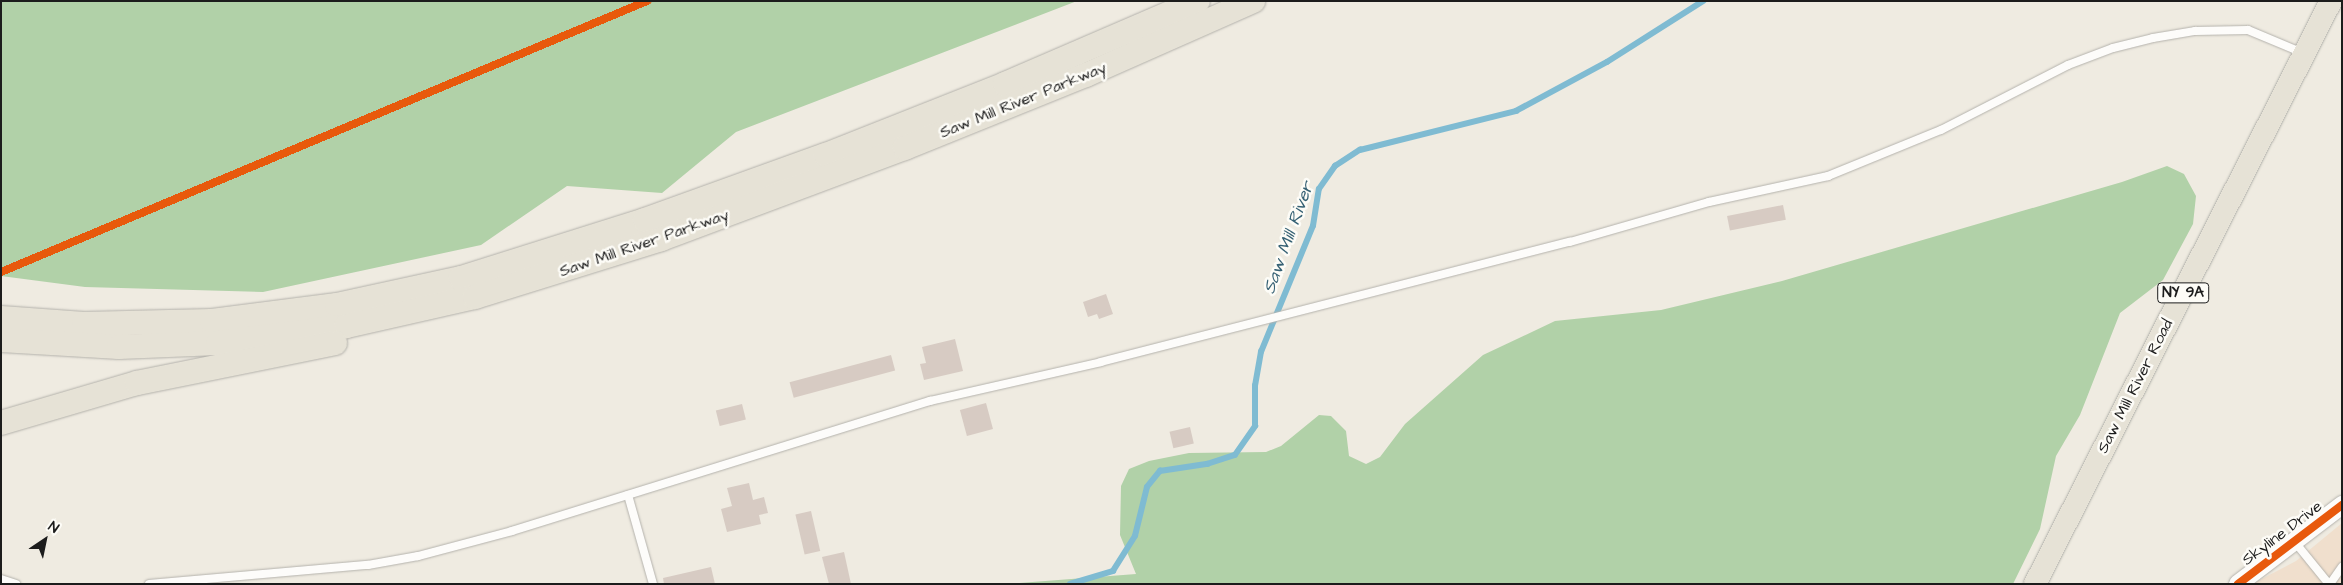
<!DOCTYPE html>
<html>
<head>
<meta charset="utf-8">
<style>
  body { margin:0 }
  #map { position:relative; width:2343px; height:585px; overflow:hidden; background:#efebe1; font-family:"Architects Daughter",sans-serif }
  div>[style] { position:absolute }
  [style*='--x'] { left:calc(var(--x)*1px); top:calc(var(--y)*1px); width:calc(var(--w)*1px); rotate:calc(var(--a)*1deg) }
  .built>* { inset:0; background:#f0dfcd }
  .forest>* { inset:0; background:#b1d1a8 }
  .stream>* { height:5.5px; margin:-2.75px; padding:0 2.75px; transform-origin:2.75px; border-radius:2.75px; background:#7fbbd2 }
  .building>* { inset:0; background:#d7cbc3; transform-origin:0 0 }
  .roads { filter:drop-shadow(0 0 1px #b4b2ac) drop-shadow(0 0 1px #b4b2ac) }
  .service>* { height:8px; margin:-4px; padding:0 4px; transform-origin:4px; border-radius:4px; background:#fdfcfa }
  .tertiary>* { height:18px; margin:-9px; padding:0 9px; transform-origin:9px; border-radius:9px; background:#fdfcfa }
  .primary>* { height:22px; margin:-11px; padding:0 11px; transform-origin:11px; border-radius:11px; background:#e6e2d6 }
  .trunk>* { height:24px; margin:-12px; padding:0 12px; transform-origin:12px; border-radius:12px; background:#e6e2d6 }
  .cycleway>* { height:8px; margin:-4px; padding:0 4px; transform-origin:4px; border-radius:4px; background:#e8590c }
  span { translate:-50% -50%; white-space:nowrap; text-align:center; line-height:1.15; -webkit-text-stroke:5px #fdfcf7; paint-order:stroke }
  .shield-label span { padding:1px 4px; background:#fdfcf7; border:1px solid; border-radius:4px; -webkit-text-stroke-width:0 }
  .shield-label { font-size:15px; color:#1c1c1c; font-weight:700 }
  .street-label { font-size:16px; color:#1c1c1c }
  .water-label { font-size:18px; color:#366174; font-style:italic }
  .frame { position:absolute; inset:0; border:2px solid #1c1c1c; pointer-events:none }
  .north { position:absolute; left:20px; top:515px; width:50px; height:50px; -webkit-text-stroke:4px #fdfcf7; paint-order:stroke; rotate:34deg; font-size:14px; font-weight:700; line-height:20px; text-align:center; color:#1c1c1c }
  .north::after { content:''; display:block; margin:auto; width:18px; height:22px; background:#1c1c1c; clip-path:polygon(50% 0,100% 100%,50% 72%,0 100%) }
</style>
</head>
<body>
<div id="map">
  <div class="built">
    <i style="clip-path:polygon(2342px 523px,2342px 584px,2252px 584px,2296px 561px)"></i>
  </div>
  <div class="forest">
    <i style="clip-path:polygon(1px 1px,1077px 1px,736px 132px,662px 193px,567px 186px,481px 245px,263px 292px,85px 287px,1px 276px)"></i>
    <i style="clip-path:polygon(2167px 166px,2184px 174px,2196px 196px,2193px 224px,2163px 280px,2120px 313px,2080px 415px,2056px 456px,2040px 529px,2013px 584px,1006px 584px,1136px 574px,1120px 535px,1121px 486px,1129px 469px,1149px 461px,1189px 453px,1266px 452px,1281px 446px,1319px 415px,1331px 416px,1346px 431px,1349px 456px,1366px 464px,1380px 457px,1405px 424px,1483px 355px,1555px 321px,1661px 310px,1782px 281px,2122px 182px)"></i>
  </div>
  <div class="stream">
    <i style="--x:1070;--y:584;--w:45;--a:-16.8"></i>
    <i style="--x:1113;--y:571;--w:41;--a:-57.8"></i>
    <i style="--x:1135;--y:536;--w:50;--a:-76.2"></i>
    <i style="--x:1147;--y:487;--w:21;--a:-51"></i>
    <i style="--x:1160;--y:471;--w:48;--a:-8.5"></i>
    <i style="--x:1207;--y:464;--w:29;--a:-18"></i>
    <i style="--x:1235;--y:455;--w:35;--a:-55"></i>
    <i style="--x:1255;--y:426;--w:40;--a:-90"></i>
    <i style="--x:1255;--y:386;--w:35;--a:-80"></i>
    <i style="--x:1261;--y:352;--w:136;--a:-67.6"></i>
    <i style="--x:1313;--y:226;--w:37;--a:-81"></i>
    <i style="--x:1319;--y:189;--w:28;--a:-55"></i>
    <i style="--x:1335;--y:166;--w:30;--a:-33"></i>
    <i style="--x:1360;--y:150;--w:161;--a:-14"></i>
    <i style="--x:1516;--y:111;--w:103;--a:-28.3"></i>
    <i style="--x:1607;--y:62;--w:114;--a:-32.4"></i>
  </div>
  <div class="building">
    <i style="left:1783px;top:205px;width:15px;height:57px;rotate:79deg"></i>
    <i style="clip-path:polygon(1106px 294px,1113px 314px,1099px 319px,1097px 314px,1088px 317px,1083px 302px)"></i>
    <i style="clip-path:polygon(955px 339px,963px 371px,924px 380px,920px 364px,926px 363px,922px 347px)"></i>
    <i style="left:891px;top:355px;width:16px;height:105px;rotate:75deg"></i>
    <i style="left:986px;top:403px;width:27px;height:27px;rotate:75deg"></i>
    <i style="left:742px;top:404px;width:16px;height:27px;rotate:76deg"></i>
    <i style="left:1190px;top:427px;width:17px;height:21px;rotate:77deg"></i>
    <i style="clip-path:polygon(749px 483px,753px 500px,764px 497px,768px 513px,759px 515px,761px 524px,727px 532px,721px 509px,732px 506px,727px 488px)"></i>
    <i style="left:811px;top:511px;width:41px;height:16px;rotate:77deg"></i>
    <i style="clip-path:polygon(844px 552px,851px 584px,829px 584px,822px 557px)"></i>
    <i style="clip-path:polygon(711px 567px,715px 584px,664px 584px,663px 578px)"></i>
  </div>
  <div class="roads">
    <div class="service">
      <i style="--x:628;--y:495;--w:92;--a:74.3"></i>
      <i style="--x:2294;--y:541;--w:55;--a:50.9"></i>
      <i style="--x:1;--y:579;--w:16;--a:18"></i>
      <i style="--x:149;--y:584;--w:220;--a:-5"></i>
      <i style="--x:368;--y:565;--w:51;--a:-10.2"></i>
      <i style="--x:418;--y:556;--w:97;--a:-14.9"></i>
      <i style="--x:512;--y:531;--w:438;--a:-17.3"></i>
      <i style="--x:930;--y:401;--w:175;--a:-12.8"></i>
      <i style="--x:1101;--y:362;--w:484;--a:-14.4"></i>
      <i style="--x:1570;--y:242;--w:145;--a:-16.1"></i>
      <i style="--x:1709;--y:202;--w:122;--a:-12.3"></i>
      <i style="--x:1828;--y:176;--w:122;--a:-22.2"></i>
      <i style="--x:1941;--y:130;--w:143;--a:-27.1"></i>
      <i style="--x:2068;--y:65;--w:48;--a:-20.7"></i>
      <i style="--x:2113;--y:48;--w:41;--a:-14"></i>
      <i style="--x:2153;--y:38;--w:43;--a:-9.5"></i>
      <i style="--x:2195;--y:31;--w:53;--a:-1.1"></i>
      <i style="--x:2248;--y:30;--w:60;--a:22.7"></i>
      <i style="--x:2330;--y:584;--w:21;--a:-55"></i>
    </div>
    <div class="tertiary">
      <i style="--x:2238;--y:584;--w:131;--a:-37.2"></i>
    </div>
    <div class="primary">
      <i style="--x:2035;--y:584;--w:654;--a:-63.08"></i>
    </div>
    <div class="trunk">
      <i style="--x:1;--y:318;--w:83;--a:4.1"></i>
      <i style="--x:84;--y:324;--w:128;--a:-1.3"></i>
      <i style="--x:212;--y:321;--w:126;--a:-7.3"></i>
      <i style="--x:337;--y:305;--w:127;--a:-12.3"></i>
      <i style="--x:461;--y:278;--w:193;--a:-17.5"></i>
      <i style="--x:645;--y:220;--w:192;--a:-19.8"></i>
      <i style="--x:826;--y:155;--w:193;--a:-21.6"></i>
      <i style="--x:1005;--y:84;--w:210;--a:-23.3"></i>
      <i style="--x:1;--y:340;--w:118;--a:3.4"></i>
      <i style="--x:119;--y:347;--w:99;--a:-2.3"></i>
      <i style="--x:218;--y:343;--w:130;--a:-7.5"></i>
      <i style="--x:347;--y:326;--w:131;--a:-12.8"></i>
      <i style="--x:475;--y:297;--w:195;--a:-17.3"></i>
      <i style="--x:661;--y:239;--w:260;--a:-20.5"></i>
      <i style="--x:905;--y:148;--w:195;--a:-22"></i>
      <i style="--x:1086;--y:75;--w:183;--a:-23.9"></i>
      <i style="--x:1;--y:423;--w:142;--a:-16.4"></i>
      <i style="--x:137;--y:383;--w:202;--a:-11.4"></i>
    </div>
  </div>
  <div class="cycleway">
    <i style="--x:1;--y:272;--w:701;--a:-22.76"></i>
    <i style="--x:2238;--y:584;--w:131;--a:-37.2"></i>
  </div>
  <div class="shield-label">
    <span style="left:2183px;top:293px">NY 9A</span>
  </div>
  <div class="street-label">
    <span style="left:1023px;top:100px;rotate:-22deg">Saw Mill River Parkway</span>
    <span style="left:644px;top:243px;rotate:-19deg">Saw Mill River Parkway</span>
    <span style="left:2135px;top:386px;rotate:-63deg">Saw Mill River Road</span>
    <span style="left:2282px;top:533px;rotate:-37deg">Skyline Drive</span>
  </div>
  <div class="water-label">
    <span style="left:1289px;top:238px;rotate:-70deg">Saw Mill River</span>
  </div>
  <div class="frame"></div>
  <div class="north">N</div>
</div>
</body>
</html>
